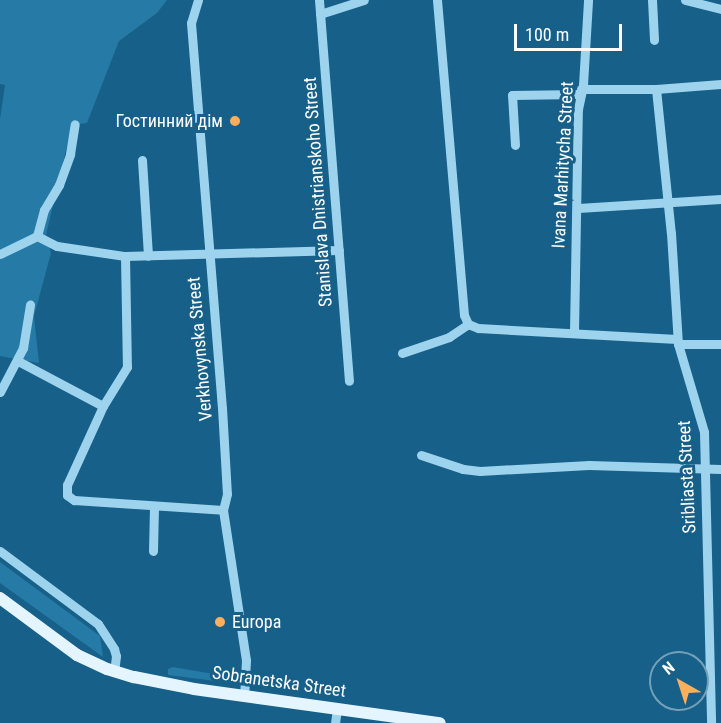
<!DOCTYPE html>
<html>
<head>
<meta charset="utf-8">
<style>
  body { margin:0 }
  #map { position:relative; width:721px; height:723px; overflow:hidden; background:#166089; font-family:"Roboto Condensed",sans-serif }
  div>[style] { position:absolute }
  [style*='--x'] { left:calc(var(--x)*1px); top:calc(var(--y)*1px); width:calc(var(--w)*1px); rotate:calc(var(--a)*1deg) }
  .green>* { inset:0; background:#267aa6 }
  .minor>* { height:9px; margin:-4.5px; padding:0 4.5px; transform-origin:4.5px; border-radius:4.5px; background:#9ed3ee }
  .major>* { height:12px; margin:-6px; padding:0 6px; transform-origin:6px; border-radius:6px; background:#e5f5ff }
  .dots>* { width:16px; height:16px; translate:-50% -50%; box-sizing:border-box; border:3px solid #166089; border-radius:50% }
  span { translate:-50% -50%; white-space:nowrap; text-align:center; line-height:1.15; -webkit-text-stroke:6px #166089; paint-order:stroke }
  .poi-label { font-size:18px; color:#fff }
  .right { translate:-100% -50%; text-align:right }
  .left { translate:0 -50%; text-align:left }
  .street-label { font-size:18px; color:#fff }
  .north { position:absolute; left:649px; top:651px; width:60px; height:60px; box-sizing:border-box; background:#166089; border:2px solid #73a0b8; border-radius:50%; rotate:321deg; font-size:16px; font-weight:700; line-height:24px; text-align:center; color:#fff }
  .north::after { content:''; display:block; margin:auto; width:21px; height:27px; background:#ffae5b; clip-path:polygon(50% 0,100% 100%,50% 72%,0 100%) }
  .scale { position:absolute; left:514px; top:24px; width:108px; height:27px; box-sizing:border-box; border:3px solid #fff; border-top:0; padding-left:8px; font-size:18px; line-height:21px; white-space:nowrap; color:#fff; -webkit-text-stroke:4px #166089; paint-order:stroke }
</style>
</head>
<body>
<div id="map">
  <div class="green">
    <i style="clip-path:polygon(0 0,167px 0,157px 13px,119px 41px,87px 123px,72px 125px,46px 235px,51px 253px,34px 316px,39px 363px,0 356px,0 119px,5px 85px,0 84px)"></i>
    <i style="clip-path:polygon(0 562px,100px 636px,103px 657px,0 583px)"></i>
    <i style="clip-path:polygon(173px 667px,237px 678px,239px 684px,168px 675px,168px 669px)"></i>
  </div>
  <div class="minor">
    <i style="--x:198;--y:0;--w:24;--a:107"></i>
    <i style="--x:191;--y:23;--w:386;--a:85.4"></i>
    <i style="--x:222;--y:408;--w:86;--a:86.7"></i>
    <i style="--x:227;--y:494;--w:16;--a:104"></i>
    <i style="--x:223;--y:510;--w:152;--a:81.3"></i>
    <i style="--x:246;--y:660;--w:35;--a:93"></i>
    <i style="--x:319;--y:0;--w:382;--a:85.5"></i>
    <i style="--x:437;--y:0;--w:316;--a:85.1"></i>
    <i style="--x:464;--y:315;--w:10;--a:66"></i>
    <i style="--x:652;--y:0;--w:40;--a:87.1"></i>
    <i style="--x:685;--y:0;--w:37;--a:14"></i>
    <i style="--x:320;--y:14;--w:46;--a:-17.7"></i>
    <i style="--x:581;--y:89;--w:75;--a:0"></i>
    <i style="--x:656;--y:89;--w:65;--a:-4.4"></i>
    <i style="--x:656;--y:89;--w:145;--a:84.1"></i>
    <i style="--x:671;--y:233;--w:111;--a:86.4"></i>
    <i style="--x:678;--y:344;--w:92;--a:73.5"></i>
    <i style="--x:704;--y:432;--w:291;--a:88.6"></i>
    <i style="--x:515;--y:145;--w:50;--a:-93.4"></i>
    <i style="--x:512;--y:95;--w:67;--a:-0.9"></i>
    <i style="--x:142;--y:160;--w:96;--a:86.4"></i>
    <i style="--x:578;--y:208;--w:143;--a:-3.6"></i>
    <i style="--x:37;--y:236;--w:27;--a:-75"></i>
    <i style="--x:44;--y:210;--w:29;--a:-59"></i>
    <i style="--x:59;--y:185;--w:33;--a:-70"></i>
    <i style="--x:70;--y:154;--w:30;--a:-81"></i>
    <i style="--x:0;--y:254;--w:41;--a:-25.9"></i>
    <i style="--x:37;--y:236;--w:22;--a:27"></i>
    <i style="--x:57;--y:246;--w:69;--a:8.4"></i>
    <i style="--x:125;--y:256;--w:214;--a:-1.6"></i>
    <i style="--x:125;--y:256;--w:111;--a:89"></i>
    <i style="--x:127;--y:367;--w:46;--a:121.6"></i>
    <i style="--x:103;--y:406;--w:87;--a:114.5"></i>
    <i style="--x:67;--y:485;--w:10;--a:90"></i>
    <i style="--x:67;--y:495;--w:9;--a:36"></i>
    <i style="--x:74;--y:500;--w:149;--a:3.8"></i>
    <i style="--x:574;--y:332;--w:223;--a:-89"></i>
    <i style="--x:578;--y:109;--w:25;--a:-78"></i>
    <i style="--x:583;--y:85;--w:85;--a:-86.6"></i>
    <i style="--x:678;--y:344;--w:43;--a:0"></i>
    <i style="--x:402;--y:353;--w:50;--a:-18.8"></i>
    <i style="--x:449;--y:337;--w:23;--a:-34"></i>
    <i style="--x:468;--y:324;--w:11;--a:22"></i>
    <i style="--x:478;--y:328;--w:199;--a:3.2"></i>
    <i style="--x:18;--y:361;--w:96;--a:27.9"></i>
    <i style="--x:0;--y:392;--w:50;--a:-62.4"></i>
    <i style="--x:23;--y:348;--w:44;--a:-80.8"></i>
    <i style="--x:421;--y:455;--w:44;--a:18.4"></i>
    <i style="--x:463;--y:469;--w:17;--a:7"></i>
    <i style="--x:480;--y:471;--w:109;--a:-3.2"></i>
    <i style="--x:589;--y:465;--w:132;--a:1.7"></i>
    <i style="--x:0;--y:551;--w:122;--a:36.7"></i>
    <i style="--x:98;--y:624;--w:30;--a:57"></i>
    <i style="--x:114;--y:649;--w:7;--a:74"></i>
    <i style="--x:116;--y:656;--w:16;--a:97"></i>
    <i style="--x:153;--y:551;--w:45;--a:-88.7"></i>
    <i style="--x:335;--y:723;--w:15;--a:-82"></i>
  </div>
  <div class="major">
    <i style="--x:0;--y:598;--w:96;--a:36.5"></i>
    <i style="--x:77;--y:655;--w:33;--a:25"></i>
    <i style="--x:107;--y:669;--w:28;--a:17"></i>
    <i style="--x:134;--y:677;--w:61;--a:11.3"></i>
    <i style="--x:194;--y:689;--w:248;--a:7.9"></i>
  </div>
  <div class="dots">
    <i style="left:235px;top:121px;background:#ffae5b"></i>
    <i style="left:220px;top:622px;background:#ffae5b"></i>
  </div>
  <div class="poi-label">
    <span class="right" style="left:223px;top:121px">Гостинний дім</span>
    <span class="left" style="left:232px;top:622px">Europa</span>
  </div>
  <div class="street-label">
    <span style="left:563px;top:165px;rotate:-87deg">Ivana Marhitycha Street</span>
    <span style="left:318px;top:192px;rotate:-94deg">Stanislava Dnistrianskoho Street</span>
    <span style="left:200px;top:349px;rotate:-95deg">Verkhovynska Street</span>
    <span style="left:687px;top:477px;rotate:-93deg">Sribliasta Street</span>
    <span style="left:279px;top:682px;rotate:8deg">Sobranetska Street</span>
  </div>
  <div class="north">N</div>
  <div class="scale">100 m</div>
</div>
</body>
</html>
